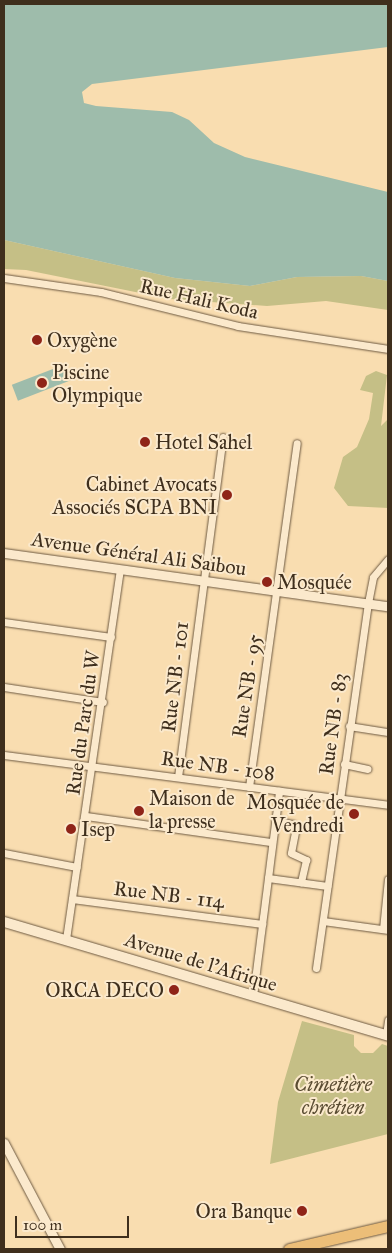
<!DOCTYPE html>
<html>
<head>
<meta charset="utf-8">
<style>
  body { margin:0 }
  #map { position:relative; width:392px; height:1253px; overflow:hidden; background:#f9ddb0; font-family:"IM FELL Great Primer",serif }
  div>[style] { position:absolute }
  [style*='--x'] { left:calc(var(--x)*1px); top:calc(var(--y)*1px); width:calc(var(--w)*1px); rotate:calc(var(--a)*1deg) }
  .green>* { inset:0; background:#c5bf86 }
  .water>* { inset:0; background:#9ebcab; transform-origin:0 0 }
  .roads { filter:drop-shadow(0 0 1px #6e5a42) drop-shadow(0 0 1px #6e5a42) }
  .minor>* { height:7px; margin:-3.5px; padding:0 3.5px; transform-origin:3.5px; border-radius:3.5px; background:#fbe9cc }
  .tertiary>* { height:9px; margin:-4.5px; padding:0 4.5px; transform-origin:4.5px; border-radius:4.5px; background:#fbe9cc }
  .secondary>* { height:10px; margin:-5px; padding:0 5px; transform-origin:5px; border-radius:5px; background:#fbe9cc }
  .primary>* { height:11px; margin:-5.5px; padding:0 5.5px; transform-origin:5.5px; border-radius:5.5px; background:#ecbe78 }
  .dots>* { width:14px; height:14px; translate:-50% -50%; box-sizing:border-box; border:2px solid #fbe9cc; border-radius:50% }
  span { translate:-50% -50%; white-space:nowrap; text-align:center; line-height:1.15; -webkit-text-stroke:4px #fbe9cc; paint-order:stroke }
  .street-label { font-size:20px; color:#3f2f1d }
  .poi-label { font-size:20px; color:#3f2f1d }
  .left { translate:0 -50%; text-align:left }
  .right { translate:-100% -50%; text-align:right }
  .park-label { font-size:20px; color:#5a4c32; font-style:italic }
  .frame { position:absolute; inset:0; border:5px solid #3f2f1d; pointer-events:none }
  .scale { position:absolute; left:15px; top:1216px; width:114px; height:22px; box-sizing:border-box; border:2px solid #3f2f1d; border-top:0; padding-left:6px; font-size:15px; line-height:18px; white-space:nowrap; color:#3f2f1d; -webkit-text-stroke:4px #fbe9cc; paint-order:stroke }
</style>
</head>
<body>
<div id="map">
  <div class="green">
    <i style="clip-path:polygon(4px 240px,175px 278px,250px 286px,297px 277px,361px 276px,388px 281px,388px 310px,326px 301px,267px 306px,170px 299px,26px 270px,4px 269px)"></i>
    <i style="clip-path:polygon(376px 371px,387px 375px,381px 426px,388px 419px,388px 508px,348px 506px,334px 488px,343px 457px,357px 447px,369px 419px,373px 393px,360px 390px,366px 376px)"></i>
    <i style="clip-path:polygon(302px 1021px,354px 1035px,354px 1046px,361px 1053px,373px 1053px,382px 1044px,388px 1046px,388px 1134px,270px 1164px,278px 1102px)"></i>
  </div>
  <div class="water">
    <i style="clip-path:polygon(4px 4px,388px 4px,388px 47px,92px 84px,82px 92px,84px 103px,96px 106px,172px 112px,189px 120px,214px 143px,245px 157px,388px 192px,388px 281px,361px 276px,297px 277px,250px 286px,175px 278px,4px 240px)"></i>
    <i style="left:66px;top:364px;width:17px;height:58px;rotate:69deg"></i>
  </div>
  <div class="roads">
    <div class="minor">
      <i style="--x:4;--y:278;--w:98;--a:8.2"></i>
      <i style="--x:101;--y:292;--w:141;--a:13.9"></i>
      <i style="--x:238;--y:326;--w:152;--a:8.7"></i>
      <i style="--x:4;--y:622;--w:108;--a:8"></i>
      <i style="--x:4;--y:687;--w:100;--a:8.6"></i>
      <i style="--x:349;--y:726;--w:39;--a:9"></i>
      <i style="--x:4;--y:755;--w:387;--a:7.4"></i>
      <i style="--x:344;--y:764;--w:24;--a:12"></i>
      <i style="--x:178;--y:777;--w:343;--a:-82.5"></i>
      <i style="--x:249;--y:787;--w:347;--a:-82.1"></i>
      <i style="--x:86;--y:816;--w:188;--a:8"></i>
      <i style="--x:275;--y:820;--w:18;--a:13"></i>
      <i style="--x:293;--y:824;--w:4;--a:45"></i>
      <i style="--x:296;--y:827;--w:26;--a:101"></i>
      <i style="--x:291;--y:853;--w:17;--a:25"></i>
      <i style="--x:306;--y:860;--w:23;--a:103"></i>
      <i style="--x:4;--y:853;--w:74;--a:10.9"></i>
      <i style="--x:268;--y:878;--w:60;--a:7.7"></i>
      <i style="--x:72;--y:899;--w:192;--a:7.5"></i>
      <i style="--x:323;--y:921;--w:66;--a:7.9"></i>
      <i style="--x:383;--y:929;--w:50;--a:-84.3"></i>
      <i style="--x:66;--y:939;--w:373;--a:-81.7"></i>
      <i style="--x:316;--y:968;--w:369;--a:-81.9"></i>
      <i style="--x:368;--y:603;--w:26;--a:-79"></i>
      <i style="--x:373;--y:577;--w:23;--a:-50"></i>
      <i style="--x:253;--y:995;--w:206;--a:-82.7"></i>
      <i style="--x:386;--y:1035;--w:15;--a:-82"></i>
    </div>
    <div class="tertiary">
      <i style="--x:4;--y:553;--w:388;--a:7.9"></i>
      <i style="--x:4;--y:1143;--w:120;--a:62.2"></i>
    </div>
    <div class="secondary">
      <i style="--x:4;--y:922;--w:401;--a:16.5"></i>
    </div>
    <div class="primary">
      <i style="--x:289;--y:1249;--w:102;--a:-13.1"></i>
    </div>
  </div>
  <div class="dots">
    <i style="left:37px;top:340px;background:#8f2418"></i>
    <i style="left:42px;top:383px;background:#8f2418"></i>
    <i style="left:145px;top:442px;background:#8f2418"></i>
    <i style="left:227px;top:495px;background:#8f2418"></i>
    <i style="left:267px;top:582px;background:#8f2418"></i>
    <i style="left:139px;top:811px;background:#8f2418"></i>
    <i style="left:354px;top:814px;background:#8f2418"></i>
    <i style="left:71px;top:829px;background:#8f2418"></i>
    <i style="left:174px;top:990px;background:#8f2418"></i>
    <i style="left:302px;top:1211px;background:#8f2418"></i>
  </div>
  <div class="street-label">
    <span style="left:199px;top:299px;rotate:13deg">Rue Hali Koda</span>
    <span style="left:139px;top:554px;rotate:8deg">Avenue Général Ali Saibou</span>
    <span style="left:175px;top:677px;rotate:-83deg">Rue NB - 101</span>
    <span style="left:247px;top:686px;rotate:-81deg">Rue NB - 95</span>
    <span style="left:83px;top:723px;rotate:-82deg">Rue du Parc du W</span>
    <span style="left:333px;top:724px;rotate:-82deg">Rue NB - 83</span>
    <span style="left:218px;top:766px;rotate:8deg">Rue NB - 108</span>
    <span style="left:169px;top:895px;rotate:7deg">Rue NB - 114</span>
    <span style="left:201px;top:962px;rotate:17deg">Avenue de l'Afrique</span>
  </div>
  <div class="poi-label">
    <span class="left" style="left:47px;top:340px">Oxygène</span>
    <span class="left" style="left:52px;top:384px">Piscine<br>Olympique</span>
    <span class="left" style="left:155px;top:442px">Hotel Sahel</span>
    <span class="right" style="left:217px;top:496px">Cabinet Avocats<br>Associés SCPA BNI</span>
    <span class="left" style="left:277px;top:582px">Mosquée</span>
    <span class="left" style="left:149px;top:810px">Maison de<br>la presse</span>
    <span class="right" style="left:344px;top:814px">Mosquée de<br>Vendredi</span>
    <span class="left" style="left:81px;top:829px">Isep</span>
    <span class="right" style="left:164px;top:990px">ORCA DECO</span>
    <span class="right" style="left:292px;top:1211px">Ora Banque</span>
  </div>
  <div class="park-label">
    <span style="left:333px;top:1096px">Cimetière<br>chrétien</span>
  </div>
  <div class="frame"></div>
  <div class="scale">100 m</div>
</div>
</body>
</html>
